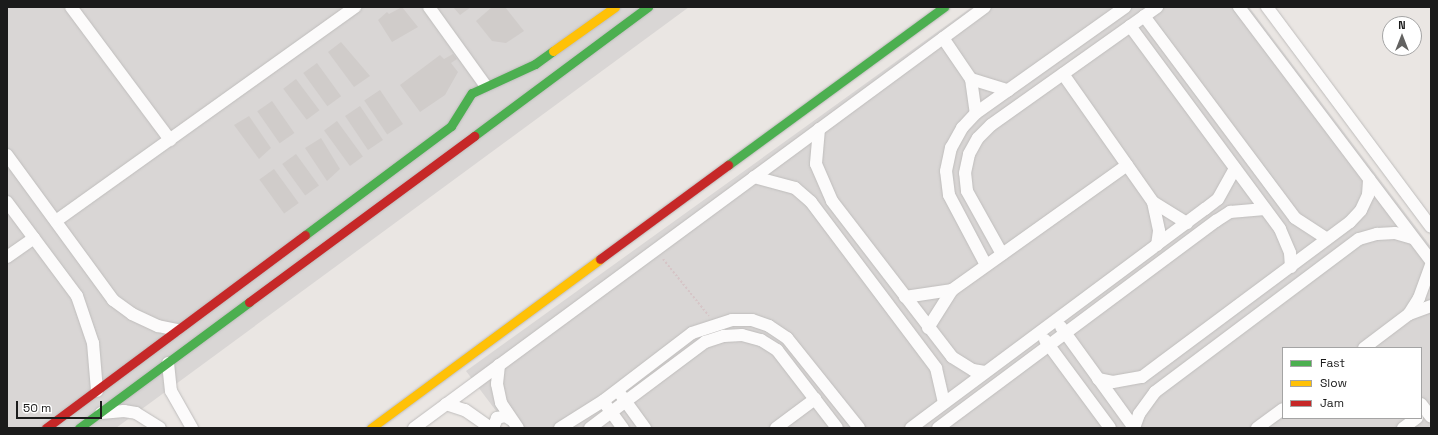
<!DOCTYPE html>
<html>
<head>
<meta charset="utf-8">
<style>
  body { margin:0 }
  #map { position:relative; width:1438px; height:435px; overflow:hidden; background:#eae6e3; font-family:"Space Grotesk",sans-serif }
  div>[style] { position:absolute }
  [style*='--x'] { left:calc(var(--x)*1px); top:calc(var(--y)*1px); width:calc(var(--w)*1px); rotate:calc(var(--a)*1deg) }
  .residential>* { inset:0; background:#d9d6d5 }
  .building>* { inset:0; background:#d0ccca; transform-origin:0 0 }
  .path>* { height:2px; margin-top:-1px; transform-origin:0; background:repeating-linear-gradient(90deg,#d6c5c7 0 2px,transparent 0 4px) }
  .roads { filter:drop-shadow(0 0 1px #bfbdbc) drop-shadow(0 0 1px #bfbdbc) }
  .street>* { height:12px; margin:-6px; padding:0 6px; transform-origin:6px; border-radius:6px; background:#fcfbfb }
  .fast>* { height:9px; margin:-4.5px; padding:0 4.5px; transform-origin:4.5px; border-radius:4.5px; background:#4caf50 }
  .slow>* { height:9px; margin:-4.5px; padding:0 4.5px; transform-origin:4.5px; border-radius:4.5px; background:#ffc107 }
  .jam>* { height:9px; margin:-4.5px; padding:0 4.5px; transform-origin:4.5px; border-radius:4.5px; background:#c62828 }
  span { translate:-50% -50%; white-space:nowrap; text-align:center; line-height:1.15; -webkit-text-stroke:3.5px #fff; paint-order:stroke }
  .frame { position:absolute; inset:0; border:8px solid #1b1b1b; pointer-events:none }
  .legend { position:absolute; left:1282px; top:347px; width:140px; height:72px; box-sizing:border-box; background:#fff; border:1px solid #a4a4a4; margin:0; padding:5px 7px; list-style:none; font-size:12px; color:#1b1b1b }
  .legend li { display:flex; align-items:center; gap:8px; height:20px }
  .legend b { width:20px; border:1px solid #a4a4a4 }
  .north { position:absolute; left:1382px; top:16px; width:40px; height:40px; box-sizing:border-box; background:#fff; border:1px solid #a4a4a4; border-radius:50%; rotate:0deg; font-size:11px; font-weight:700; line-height:16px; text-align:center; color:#1b1b1b }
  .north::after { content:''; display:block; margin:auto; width:14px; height:18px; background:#636261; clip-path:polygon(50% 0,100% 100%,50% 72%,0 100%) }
  .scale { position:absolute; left:16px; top:401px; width:86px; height:18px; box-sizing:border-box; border:2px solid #1b1b1b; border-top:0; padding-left:5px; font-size:12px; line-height:14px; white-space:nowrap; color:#1b1b1b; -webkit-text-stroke:3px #fff; paint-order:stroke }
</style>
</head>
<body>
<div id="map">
  <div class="residential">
    <i style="clip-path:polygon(7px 7px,689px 7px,116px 428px,7px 428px)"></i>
    <i style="clip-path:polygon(evenodd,972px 7px,1249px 7px,1431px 247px,1431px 428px,509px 428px,466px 371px,972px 7px,1283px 348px,1421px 348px,1421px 418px,1283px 418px,1283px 348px)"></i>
  </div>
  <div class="building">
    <i style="clip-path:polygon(402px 7px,418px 27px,392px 42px,378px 20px,387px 12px,389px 14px)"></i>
    <i style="clip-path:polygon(453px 7px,471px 7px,460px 15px)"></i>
    <i style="clip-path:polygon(492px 7px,505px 7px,524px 31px,506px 43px,492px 41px,476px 21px)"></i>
    <i style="clip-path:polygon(341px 42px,370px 76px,354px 87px,328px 52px)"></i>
    <i style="clip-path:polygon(453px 54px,457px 59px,451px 63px,458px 72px,445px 95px,420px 112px,400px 85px,440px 55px,444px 59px)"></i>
    <i style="left:317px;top:63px;width:41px;height:17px;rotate:54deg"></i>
    <i style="left:296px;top:79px;width:39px;height:16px;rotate:53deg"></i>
    <i style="left:380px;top:90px;width:41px;height:19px;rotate:56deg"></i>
    <i style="left:272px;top:101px;width:39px;height:18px;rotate:55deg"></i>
    <i style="left:360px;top:106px;width:41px;height:18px;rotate:56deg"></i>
    <i style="clip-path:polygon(249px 116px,271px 148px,259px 159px,234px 125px)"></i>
    <i style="left:337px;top:121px;width:44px;height:16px;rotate:54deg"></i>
    <i style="clip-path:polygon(321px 138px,340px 169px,327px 181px,305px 148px)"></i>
    <i style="left:296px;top:154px;width:39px;height:17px;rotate:54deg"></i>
    <i style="left:274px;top:169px;width:42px;height:18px;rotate:54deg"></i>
  </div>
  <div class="path">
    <i style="--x:663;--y:259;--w:73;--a:51.1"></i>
  </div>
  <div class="roads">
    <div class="street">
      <i style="--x:71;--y:7;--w:166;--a:53.3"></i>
      <i style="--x:429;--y:7;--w:96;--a:54.3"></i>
      <i style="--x:1239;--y:7;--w:318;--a:52.9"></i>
      <i style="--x:1267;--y:7;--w:274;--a:53.3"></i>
      <i style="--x:1144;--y:16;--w:252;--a:53.2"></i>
      <i style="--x:1295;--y:218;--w:38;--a:33"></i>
      <i style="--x:1130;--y:26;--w:252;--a:53.5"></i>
      <i style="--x:1280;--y:229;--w:26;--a:67"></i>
      <i style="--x:1290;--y:253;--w:14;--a:86"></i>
      <i style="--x:943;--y:38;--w:50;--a:55.7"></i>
      <i style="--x:971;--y:79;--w:34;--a:82"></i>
      <i style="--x:1063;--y:74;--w:156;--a:54.9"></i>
      <i style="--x:1153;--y:202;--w:30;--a:78"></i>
      <i style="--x:1159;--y:231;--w:14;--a:98"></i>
      <i style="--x:971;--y:79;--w:39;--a:17"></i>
      <i style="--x:819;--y:129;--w:35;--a:95"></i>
      <i style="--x:816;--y:164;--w:40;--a:66.6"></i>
      <i style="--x:832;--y:201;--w:197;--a:52.4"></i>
      <i style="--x:952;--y:357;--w:25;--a:32"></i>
      <i style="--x:973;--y:370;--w:12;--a:9"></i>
      <i style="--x:7;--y:155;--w:180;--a:53.8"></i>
      <i style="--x:113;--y:300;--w:24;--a:36"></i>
      <i style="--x:132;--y:314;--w:29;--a:25"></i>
      <i style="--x:158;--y:326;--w:19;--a:12"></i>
      <i style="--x:754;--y:177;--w:42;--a:15"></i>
      <i style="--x:795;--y:188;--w:21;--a:41"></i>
      <i style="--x:811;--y:202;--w:208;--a:53"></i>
      <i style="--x:936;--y:368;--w:35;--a:77"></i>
      <i style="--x:7;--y:202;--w:117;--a:53.3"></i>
      <i style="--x:77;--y:296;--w:50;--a:71.2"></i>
      <i style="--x:93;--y:343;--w:48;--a:85.2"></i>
      <i style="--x:1153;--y:202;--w:40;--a:32"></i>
      <i style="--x:56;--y:221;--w:368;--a:-35.6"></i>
      <i style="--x:1002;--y:254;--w:72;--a:-119.1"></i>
      <i style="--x:967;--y:191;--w:18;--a:-96"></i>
      <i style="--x:965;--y:173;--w:19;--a:-78"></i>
      <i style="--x:969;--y:154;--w:18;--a:-61"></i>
      <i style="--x:978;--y:138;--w:18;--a:-45"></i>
      <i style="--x:991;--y:125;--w:204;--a:-35.4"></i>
      <i style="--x:7;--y:257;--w:33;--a:-35"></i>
      <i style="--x:986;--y:265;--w:79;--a:-117.9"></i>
      <i style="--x:949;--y:195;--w:24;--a:-97"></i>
      <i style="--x:946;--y:171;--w:24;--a:-78"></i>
      <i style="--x:951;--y:148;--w:23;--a:-61"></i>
      <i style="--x:962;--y:128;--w:21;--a:-47"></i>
      <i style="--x:976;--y:113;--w:183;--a:-35.4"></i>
      <i style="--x:905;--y:297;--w:48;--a:-8.5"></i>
      <i style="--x:1409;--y:314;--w:19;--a:-58"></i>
      <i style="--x:1419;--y:298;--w:35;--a:-70"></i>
      <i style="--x:1061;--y:327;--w:125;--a:54.1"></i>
      <i style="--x:928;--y:328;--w:45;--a:-57.7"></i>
      <i style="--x:952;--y:290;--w:215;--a:-35.5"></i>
      <i style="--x:1045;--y:340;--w:109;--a:53.5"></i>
      <i style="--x:1364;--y:348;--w:56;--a:-37.1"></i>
      <i style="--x:1409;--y:314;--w:23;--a:-20"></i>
      <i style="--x:168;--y:363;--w:28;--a:84"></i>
      <i style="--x:171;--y:391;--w:43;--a:60.4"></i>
      <i style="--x:499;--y:365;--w:19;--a:96"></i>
      <i style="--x:497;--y:384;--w:19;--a:78"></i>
      <i style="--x:501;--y:403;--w:30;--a:56"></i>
      <i style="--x:1098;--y:379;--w:15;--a:11"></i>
      <i style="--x:1113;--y:382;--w:29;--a:-10"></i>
      <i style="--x:1142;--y:377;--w:259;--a:-36.7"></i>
      <i style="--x:1350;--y:222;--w:16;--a:-47"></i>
      <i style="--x:1361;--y:210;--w:17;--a:-65"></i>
      <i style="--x:1368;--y:195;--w:16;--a:-86"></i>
      <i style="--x:621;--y:395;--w:41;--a:54"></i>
      <i style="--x:446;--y:404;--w:20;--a:18"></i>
      <i style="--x:465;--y:410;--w:32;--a:35"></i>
      <i style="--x:1421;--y:404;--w:16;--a:52"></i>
      <i style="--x:606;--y:405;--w:29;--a:54"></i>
      <i style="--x:101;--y:413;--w:23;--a:-5"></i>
      <i style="--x:124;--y:411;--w:12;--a:9"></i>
      <i style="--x:136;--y:413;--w:28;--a:32"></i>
      <i style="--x:414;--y:428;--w:709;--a:-36.4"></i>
      <i style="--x:493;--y:428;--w:11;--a:-68"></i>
      <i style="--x:497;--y:418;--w:9;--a:-13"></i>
      <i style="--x:506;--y:416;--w:5;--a:37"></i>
      <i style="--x:560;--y:428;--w:51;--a:-32.1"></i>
      <i style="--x:603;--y:401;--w:112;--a:-37.4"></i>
      <i style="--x:692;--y:333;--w:42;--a:-18"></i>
      <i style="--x:732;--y:320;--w:20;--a:0"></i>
      <i style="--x:752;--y:320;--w:18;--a:19"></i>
      <i style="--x:769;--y:326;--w:22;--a:34"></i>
      <i style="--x:787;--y:338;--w:115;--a:51.3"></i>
      <i style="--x:590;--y:428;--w:144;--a:-36.8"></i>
      <i style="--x:705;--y:342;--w:20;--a:-18"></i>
      <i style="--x:724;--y:336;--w:18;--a:-3"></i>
      <i style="--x:742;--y:335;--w:20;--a:15"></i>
      <i style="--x:761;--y:340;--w:19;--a:32"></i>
      <i style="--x:777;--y:350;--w:98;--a:52.4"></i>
      <i style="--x:776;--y:428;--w:49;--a:-36.6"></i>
      <i style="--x:911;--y:428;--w:367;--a:-36.7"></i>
      <i style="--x:1205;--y:209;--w:16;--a:-38"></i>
      <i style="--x:1218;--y:199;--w:35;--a:-61"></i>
      <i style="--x:938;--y:428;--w:347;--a:-36.7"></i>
      <i style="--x:1216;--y:221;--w:17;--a:-33"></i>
      <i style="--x:1230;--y:212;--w:35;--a:-5"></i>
      <i style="--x:1134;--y:428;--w:15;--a:-70"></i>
      <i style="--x:1139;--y:414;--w:27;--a:-54"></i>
      <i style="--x:1155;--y:392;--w:255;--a:-36.9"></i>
      <i style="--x:1359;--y:239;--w:19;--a:-16"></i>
      <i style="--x:1377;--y:234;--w:18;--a:-3"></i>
      <i style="--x:1395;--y:233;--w:18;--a:16"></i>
      <i style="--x:1257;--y:428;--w:32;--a:-36"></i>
      <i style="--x:1403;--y:428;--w:17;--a:-36"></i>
    </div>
    <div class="fast">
      <i style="--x:474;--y:136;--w:217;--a:-36.6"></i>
      <i style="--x:728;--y:165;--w:268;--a:-36.2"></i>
      <i style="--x:305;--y:235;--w:182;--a:-36.7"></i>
      <i style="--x:451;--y:126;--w:39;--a:-58"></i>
      <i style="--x:472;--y:93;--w:69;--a:-24.7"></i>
      <i style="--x:535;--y:64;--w:22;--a:-36"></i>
      <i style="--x:79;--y:428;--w:212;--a:-36.5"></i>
    </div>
    <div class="slow">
      <i style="--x:553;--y:51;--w:76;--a:-35.4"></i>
      <i style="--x:371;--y:428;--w:285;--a:-36.4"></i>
    </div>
    <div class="jam">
      <i style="--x:600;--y:259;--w:159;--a:-36.3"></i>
      <i style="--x:249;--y:302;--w:280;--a:-36.4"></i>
      <i style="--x:46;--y:428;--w:323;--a:-36.7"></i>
    </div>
  </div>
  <div class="frame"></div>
  <ul class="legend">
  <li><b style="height:5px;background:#4caf50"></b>Fast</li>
  <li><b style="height:5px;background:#ffc107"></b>Slow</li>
  <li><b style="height:5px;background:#c62828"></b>Jam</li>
  </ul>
  <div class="north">N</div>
  <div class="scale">50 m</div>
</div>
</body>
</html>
